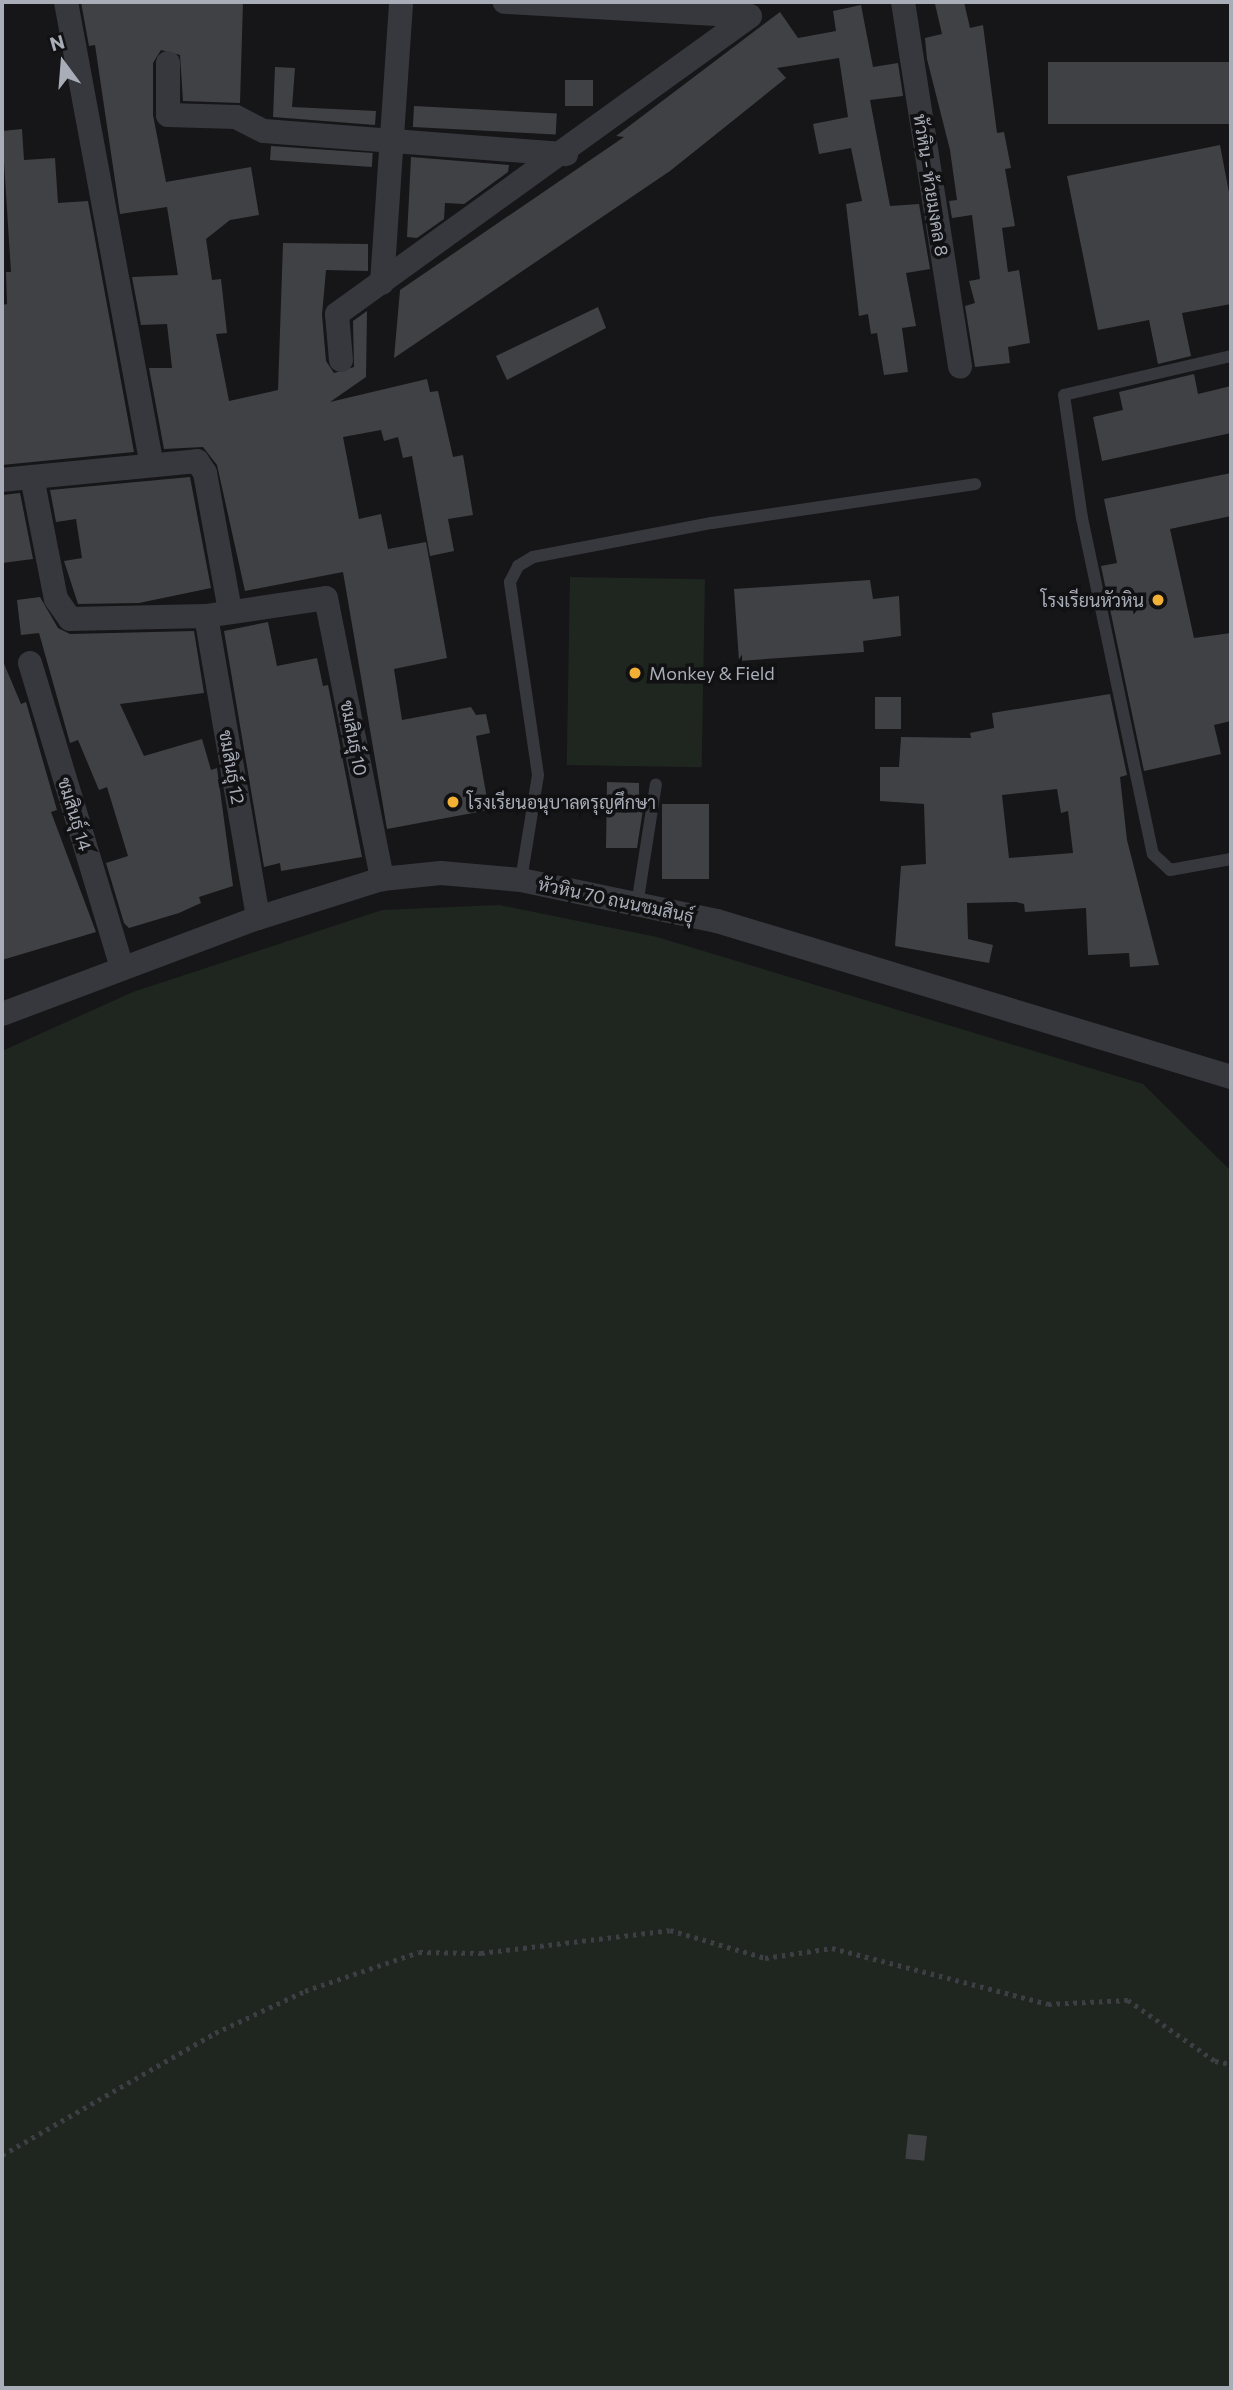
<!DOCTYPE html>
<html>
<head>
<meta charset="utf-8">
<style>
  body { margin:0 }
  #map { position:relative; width:1233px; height:2390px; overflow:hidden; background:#161618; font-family:Commissioner,Sarabun,sans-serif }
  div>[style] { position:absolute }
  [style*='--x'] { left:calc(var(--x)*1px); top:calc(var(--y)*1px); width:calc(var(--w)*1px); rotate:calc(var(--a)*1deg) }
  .green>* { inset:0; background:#1e261f; transform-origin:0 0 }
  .building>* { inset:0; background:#404145; transform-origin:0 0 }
  .path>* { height:4.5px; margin-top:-2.25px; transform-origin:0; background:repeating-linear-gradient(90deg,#3d3f44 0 3.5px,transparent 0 8.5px) }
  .service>* { height:12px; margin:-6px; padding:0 6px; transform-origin:6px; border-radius:6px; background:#37383d }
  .minor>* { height:24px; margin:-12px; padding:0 12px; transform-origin:12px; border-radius:12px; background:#37383d }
  .dots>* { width:19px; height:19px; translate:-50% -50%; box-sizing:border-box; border:4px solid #111113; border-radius:50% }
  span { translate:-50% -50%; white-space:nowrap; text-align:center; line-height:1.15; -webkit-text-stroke:7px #111113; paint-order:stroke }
  .street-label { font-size:18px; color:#a8adb8 }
  .poi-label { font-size:18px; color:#a8adb8 }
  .right { translate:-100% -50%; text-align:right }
  .left { translate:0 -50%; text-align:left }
  .frame { position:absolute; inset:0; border:4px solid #a8adb8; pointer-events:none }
  .north { position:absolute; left:28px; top:28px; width:70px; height:70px; -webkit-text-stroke:5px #111113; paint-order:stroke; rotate:344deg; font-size:19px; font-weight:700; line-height:28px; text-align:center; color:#a8adb8 }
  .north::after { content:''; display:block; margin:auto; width:24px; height:32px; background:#a8adb8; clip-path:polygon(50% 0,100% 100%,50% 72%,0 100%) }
</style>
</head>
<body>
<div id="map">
  <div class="green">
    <i style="left:570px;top:577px;width:135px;height:188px;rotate:1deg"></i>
    <i style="clip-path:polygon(499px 905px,657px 937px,1143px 1084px,1231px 1171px,1231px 2388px,2px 2388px,2px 1051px,133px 992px,382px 910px)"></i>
  </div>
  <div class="building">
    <i style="clip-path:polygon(81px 2px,243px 2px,240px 103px,183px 101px,180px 55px,161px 50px,153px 63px,153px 115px,166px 182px,251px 167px,259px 215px,230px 220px,206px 239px,212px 280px,221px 279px,227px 333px,216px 334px,229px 401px,278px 390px,283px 243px,368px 244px,368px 271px,326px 270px,322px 315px,326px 361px,334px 373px,354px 367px,353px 321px,367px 311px,366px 377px,330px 402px,427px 379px,430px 392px,438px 391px,453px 457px,463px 455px,473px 515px,448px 519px,454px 551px,430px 556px,412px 456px,403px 458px,398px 437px,384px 441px,381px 430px,343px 437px,359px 519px,381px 514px,388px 549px,426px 542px,447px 658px,394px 669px,402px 720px,471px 707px,476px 715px,486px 714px,490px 733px,476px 736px,489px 810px,387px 829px,343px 572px,245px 591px,217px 465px,203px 447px,164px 449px,149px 368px,172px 368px,167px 324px,141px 325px,132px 277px,178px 275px,167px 207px,120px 214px,95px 45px,89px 46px)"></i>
    <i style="clip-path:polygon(948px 2px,964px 2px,970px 28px,983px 25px,997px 133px,1004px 132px,1011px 168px,1005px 169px,1015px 226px,1002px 228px,1008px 272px,1019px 270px,1030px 343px,1008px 347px,1010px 363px,975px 367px,965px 306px,975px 303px,969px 281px,980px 279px,972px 215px,952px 218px,949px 201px,957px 200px,950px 150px,927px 59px,925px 38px,942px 34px,935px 4px)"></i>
    <i style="clip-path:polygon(861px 5px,873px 67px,898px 63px,903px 96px,870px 100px,890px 206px,919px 204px,930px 269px,906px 273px,916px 326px,902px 328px,908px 372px,884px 375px,877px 333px,871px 334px,868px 314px,859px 316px,846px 204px,862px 201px,851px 148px,819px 154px,813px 124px,848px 117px,839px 58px,777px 68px,786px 78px,670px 171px,394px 358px,400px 290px,624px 137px,616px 136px,780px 12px,798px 38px,836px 31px,833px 11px)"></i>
    <i style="left:1231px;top:62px;width:62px;height:183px;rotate:90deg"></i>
    <i style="clip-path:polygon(275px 67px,295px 68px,292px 107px,376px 111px,375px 125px,273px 117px)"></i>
    <i style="left:565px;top:80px;width:28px;height:26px"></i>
    <i style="left:414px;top:106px;width:143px;height:21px;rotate:3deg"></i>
    <i style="clip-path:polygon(22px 129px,24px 160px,55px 158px,58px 203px,88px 201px,134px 452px,2px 465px,2px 305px,7px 304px,6px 272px,11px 272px,2px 131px)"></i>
    <i style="clip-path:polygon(1220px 145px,1231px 203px,1231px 304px,1182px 313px,1191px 356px,1158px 364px,1149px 320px,1098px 330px,1067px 176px)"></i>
    <i style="left:271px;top:146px;width:102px;height:14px;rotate:4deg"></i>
    <i style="clip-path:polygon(411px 157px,509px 165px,508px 172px,464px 204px,445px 203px,444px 219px,417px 238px,407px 237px)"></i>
    <i style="clip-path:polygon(598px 307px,606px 328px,507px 380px,496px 356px)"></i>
    <i style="clip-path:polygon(1194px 374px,1198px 394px,1231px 386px,1231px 433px,1102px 461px,1093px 417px,1123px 410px,1119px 392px)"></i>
    <i style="clip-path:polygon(1231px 473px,1231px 516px,1170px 529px,1194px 638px,1231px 633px,1231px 721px,1214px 725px,1221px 754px,1144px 771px,1101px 566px,1117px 563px,1104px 499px)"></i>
    <i style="clip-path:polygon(190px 477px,211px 588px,139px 603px,78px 604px,64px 561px,82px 558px,76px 519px,56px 522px,50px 490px)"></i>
    <i style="clip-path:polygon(20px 493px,33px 559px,2px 563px,2px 495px)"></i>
    <i style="clip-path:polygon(870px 580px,873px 599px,899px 596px,901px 636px,863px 641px,864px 652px,739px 661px,734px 589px)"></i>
    <i style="clip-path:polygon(40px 597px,58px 628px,70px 634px,194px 631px,204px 693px,120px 704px,144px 756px,202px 739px,211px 770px,217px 768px,233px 886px,199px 897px,201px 903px,179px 913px,129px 928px,124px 923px,106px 863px,128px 856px,107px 787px,99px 790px,78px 740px,70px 743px,39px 633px,21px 635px,17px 600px)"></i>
    <i style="clip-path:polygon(268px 622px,277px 666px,317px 658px,323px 686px,328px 685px,362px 857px,281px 871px,280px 863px,264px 867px,224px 631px)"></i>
    <i style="clip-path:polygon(2px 659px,21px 704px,26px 702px,57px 810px,51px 812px,96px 932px,2px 960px)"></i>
    <i style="clip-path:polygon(evenodd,1110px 694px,1127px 775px,1120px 777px,1127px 840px,1159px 965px,1130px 967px,1129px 953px,1088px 955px,1086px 908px,1025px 912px,1024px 904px,1016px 902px,967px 903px,968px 939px,993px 945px,989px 963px,895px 946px,901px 866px,926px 864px,924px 804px,880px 801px,880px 767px,899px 767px,901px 737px,971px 738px,970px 733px,994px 728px,992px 713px,1110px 694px,1057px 789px,1061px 813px,1068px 811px,1073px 853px,1009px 858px,1002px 795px,1057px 789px)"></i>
    <i style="left:875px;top:697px;width:26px;height:32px"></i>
    <i style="clip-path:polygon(607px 782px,639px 783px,639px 803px,644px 803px,637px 848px,606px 848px)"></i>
    <i style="left:662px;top:804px;width:47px;height:75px"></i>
    <i style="left:908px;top:2134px;width:19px;height:25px;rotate:6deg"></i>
  </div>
  <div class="path">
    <i style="--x:2;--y:2155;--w:245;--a:-29.8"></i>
    <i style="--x:215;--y:2033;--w:99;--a:-25"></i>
    <i style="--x:305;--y:1991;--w:120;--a:-18.9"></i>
    <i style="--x:419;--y:1952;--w:62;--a:0.9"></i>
    <i style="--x:481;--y:1953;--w:190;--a:-6.9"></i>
    <i style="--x:670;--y:1930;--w:99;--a:16.4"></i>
    <i style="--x:765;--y:1958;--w:68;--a:-8.5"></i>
    <i style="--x:832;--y:1948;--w:223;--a:14.5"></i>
    <i style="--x:1048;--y:2004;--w:80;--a:-2.9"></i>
    <i style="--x:1128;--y:2000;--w:106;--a:35"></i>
    <i style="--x:1215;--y:2061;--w:16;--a:11"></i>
  </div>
  <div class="service">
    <i style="--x:1231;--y:356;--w:171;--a:166.9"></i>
    <i style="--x:1064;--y:395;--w:124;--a:81.7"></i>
    <i style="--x:1082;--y:518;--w:343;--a:78.1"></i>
    <i style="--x:1153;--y:854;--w:23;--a:43"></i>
    <i style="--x:1170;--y:870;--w:62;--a:-10.2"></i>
    <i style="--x:521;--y:880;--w:106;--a:-80.8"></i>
    <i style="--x:538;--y:775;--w:195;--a:-98.3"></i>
    <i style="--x:510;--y:582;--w:18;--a:-63"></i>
    <i style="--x:518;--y:566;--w:17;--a:-31"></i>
    <i style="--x:533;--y:557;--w:182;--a:-10.8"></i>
    <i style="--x:712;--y:523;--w:266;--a:-8.4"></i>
    <i style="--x:637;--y:905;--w:122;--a:-81.1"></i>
  </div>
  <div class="minor">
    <i style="--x:66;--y:2;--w:467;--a:79.5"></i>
    <i style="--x:903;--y:2;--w:369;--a:81.1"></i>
    <i style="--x:168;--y:63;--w:52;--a:90"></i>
    <i style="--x:168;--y:115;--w:68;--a:1.7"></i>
    <i style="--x:236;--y:117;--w:31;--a:27"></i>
    <i style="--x:264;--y:131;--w:303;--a:4.4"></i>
    <i style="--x:382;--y:283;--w:282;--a:-86.1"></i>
    <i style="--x:341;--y:360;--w:46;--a:-95"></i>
    <i style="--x:337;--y:314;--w:509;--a:-35.81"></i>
    <i style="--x:750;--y:16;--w:246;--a:-176.7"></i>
    <i style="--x:32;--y:477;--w:166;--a:-5.5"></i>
    <i style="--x:197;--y:461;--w:14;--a:56"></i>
    <i style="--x:205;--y:473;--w:140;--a:79.7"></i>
    <i style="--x:2;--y:480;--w:30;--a:-6"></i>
    <i style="--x:32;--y:477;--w:124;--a:78.9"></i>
    <i style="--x:56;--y:599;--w:24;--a:55"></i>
    <i style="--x:70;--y:619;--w:136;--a:-1.3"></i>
    <i style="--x:206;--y:616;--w:121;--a:-8.5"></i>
    <i style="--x:326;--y:598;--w:287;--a:78.7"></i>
    <i style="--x:206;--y:616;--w:306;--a:80.2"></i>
    <i style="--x:30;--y:663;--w:314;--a:73.2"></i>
    <i style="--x:2;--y:1014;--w:273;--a:-20.6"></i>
    <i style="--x:258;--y:918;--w:130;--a:-17.5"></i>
    <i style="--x:382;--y:879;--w:59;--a:-5.8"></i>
    <i style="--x:441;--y:873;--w:80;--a:5"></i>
    <i style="--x:521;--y:880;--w:200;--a:11.8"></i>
    <i style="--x:717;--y:921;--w:537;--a:16.88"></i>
  </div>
  <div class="dots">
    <i style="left:1158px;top:600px;background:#f2b134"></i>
    <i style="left:635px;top:673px;background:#f2b134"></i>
    <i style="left:453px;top:802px;background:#f2b134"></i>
  </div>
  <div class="street-label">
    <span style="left:931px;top:185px;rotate:81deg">หัวหิน - ห้วยมงคล 8</span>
    <span style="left:354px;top:738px;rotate:79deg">ชมสินธุ์ 10</span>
    <span style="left:232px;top:767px;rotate:80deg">ชมสินธุ์ 12</span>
    <span style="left:75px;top:814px;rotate:73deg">ชมสินธุ์ 14</span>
    <span style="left:616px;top:900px;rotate:12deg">หัวหิน 70 ถนนชมสินธุ์</span>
  </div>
  <div class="poi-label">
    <span class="right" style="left:1144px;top:600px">โรงเรียนหัวหิน</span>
    <span class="left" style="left:649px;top:673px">Monkey &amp; Field</span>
    <span class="left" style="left:467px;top:802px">โรงเรียนอนุบาลดรุญศึกษา</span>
  </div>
  <div class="frame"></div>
  <div class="north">N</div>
</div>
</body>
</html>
